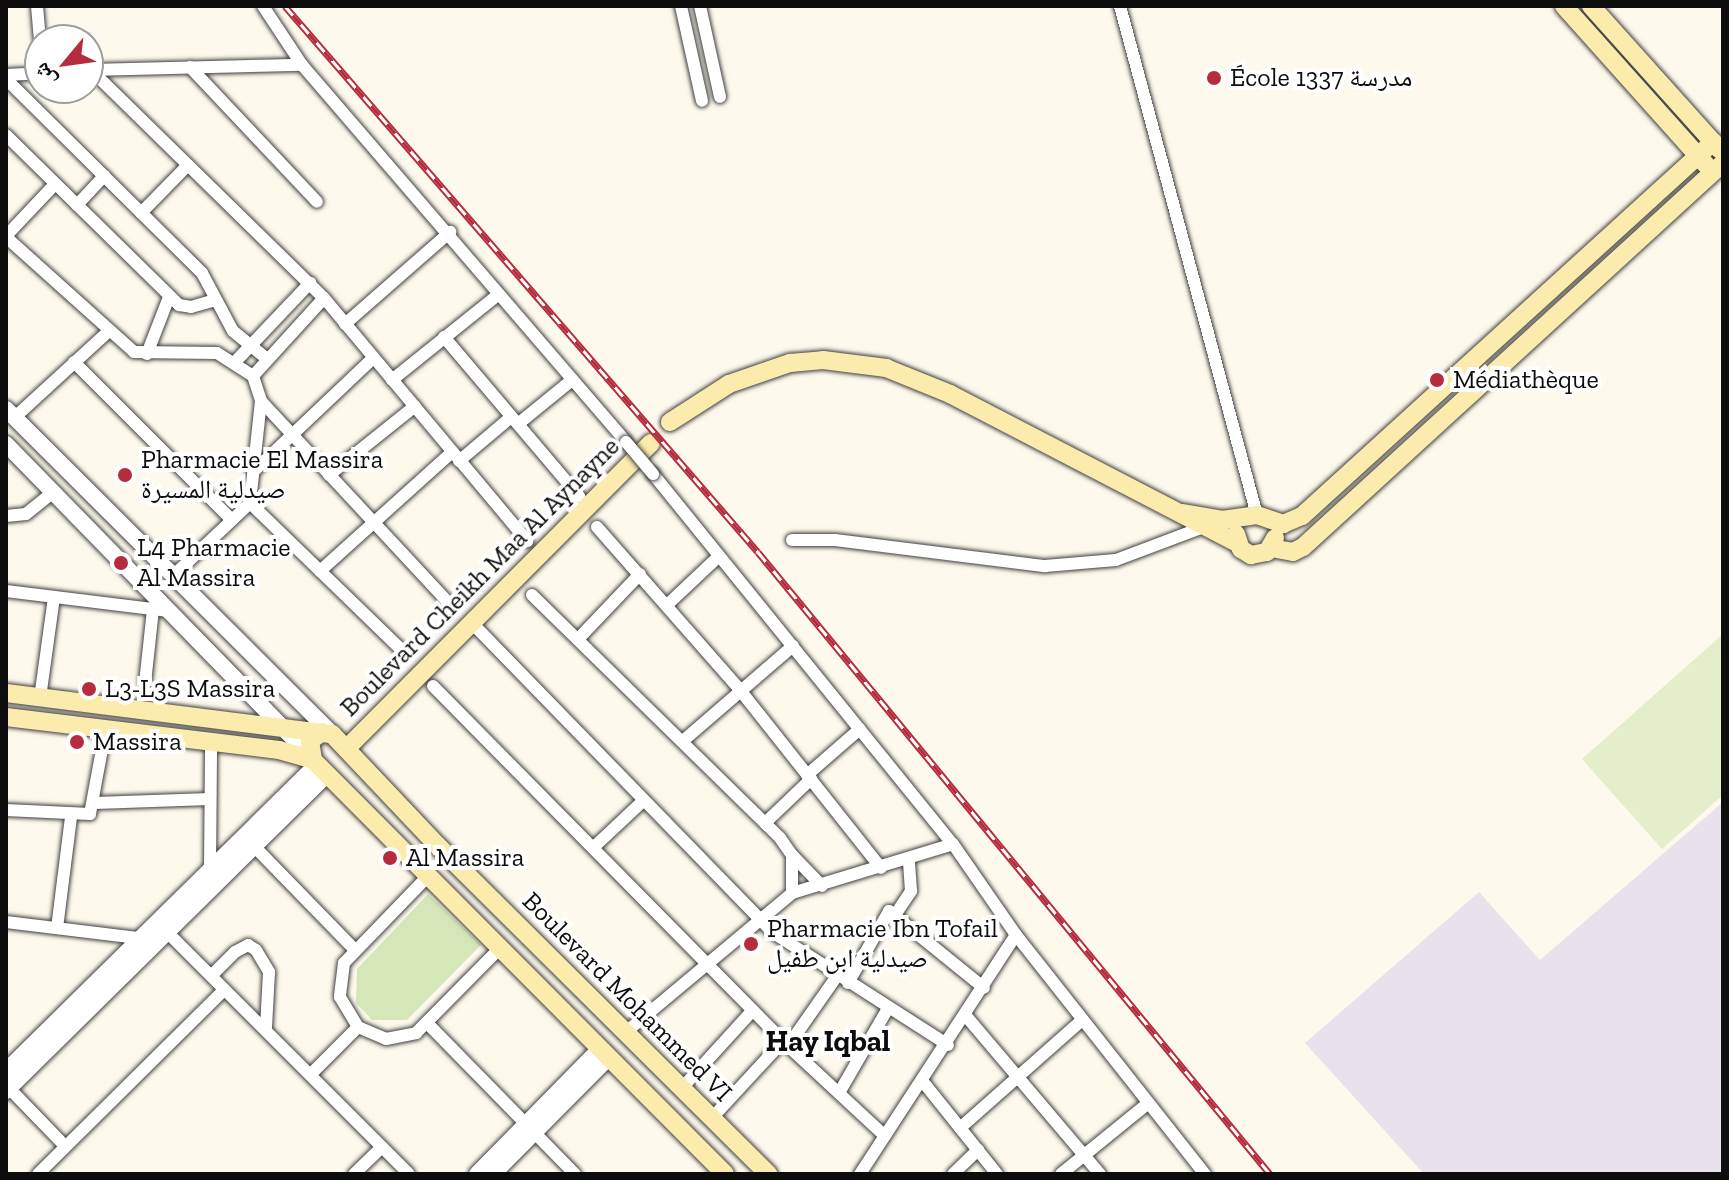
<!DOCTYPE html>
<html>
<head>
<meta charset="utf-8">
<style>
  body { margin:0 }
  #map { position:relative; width:1729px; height:1180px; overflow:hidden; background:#fef9ed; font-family:"Zilla Slab","Noto Naskh Arabic",serif }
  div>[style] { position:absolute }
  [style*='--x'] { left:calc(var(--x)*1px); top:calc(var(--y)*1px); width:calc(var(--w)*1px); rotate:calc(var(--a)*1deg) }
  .industrial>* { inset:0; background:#e9e1eb }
  .green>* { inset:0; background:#d5e7b9 }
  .pitch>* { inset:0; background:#e5eeca }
  .roads { filter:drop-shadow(0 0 2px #404040) drop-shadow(0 0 2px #404040) }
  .minor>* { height:12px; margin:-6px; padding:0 6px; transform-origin:6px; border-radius:6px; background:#fff }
  .tertiary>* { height:16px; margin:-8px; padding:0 8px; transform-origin:8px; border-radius:8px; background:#fff }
  .secondary>* { height:18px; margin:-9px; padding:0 9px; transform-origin:9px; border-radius:9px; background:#fbebac }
  .rail>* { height:7px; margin-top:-3.5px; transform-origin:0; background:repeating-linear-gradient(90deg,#fff 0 12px,#b62c3f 0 24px); box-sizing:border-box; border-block:2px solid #b62c3f }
  .bridges { filter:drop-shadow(0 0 2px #404040) drop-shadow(0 0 2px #404040) }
  .minor-bridge>* { height:12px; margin:-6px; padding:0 6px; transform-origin:6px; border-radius:6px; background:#fff }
  .dots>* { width:22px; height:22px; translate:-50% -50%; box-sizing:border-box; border:4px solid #fff; border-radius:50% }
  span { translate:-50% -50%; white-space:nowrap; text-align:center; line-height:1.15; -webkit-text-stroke:8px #fff; paint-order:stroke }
  .poi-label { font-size:26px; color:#0d0d0d }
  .left { translate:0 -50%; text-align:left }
  .street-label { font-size:26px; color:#0d0d0d }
  .quarter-label { font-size:30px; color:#0d0d0d; font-weight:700 }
  .frame { position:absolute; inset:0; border:8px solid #0d0d0d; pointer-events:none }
  .north { position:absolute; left:24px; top:24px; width:80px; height:80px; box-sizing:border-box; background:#fff; border:2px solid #9e9e9e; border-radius:50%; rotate:241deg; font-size:22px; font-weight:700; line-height:32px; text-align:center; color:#0d0d0d }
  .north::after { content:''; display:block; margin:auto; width:28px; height:36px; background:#b62c3f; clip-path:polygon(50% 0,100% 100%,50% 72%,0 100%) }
</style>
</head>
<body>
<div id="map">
  <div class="industrial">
    <i style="clip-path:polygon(1723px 802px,1723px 1174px,1424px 1174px,1305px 1043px,1479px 892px,1540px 960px)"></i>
  </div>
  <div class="green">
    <i style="clip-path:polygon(428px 894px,481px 945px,407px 1020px,372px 1020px,356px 1003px,357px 969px)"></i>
  </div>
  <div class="pitch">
    <i style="clip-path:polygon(1723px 634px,1723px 795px,1662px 849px,1582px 759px)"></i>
  </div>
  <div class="roads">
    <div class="minor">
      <i style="--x:37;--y:6;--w:34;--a:85"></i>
      <i style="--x:263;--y:6;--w:71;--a:56.5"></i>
      <i style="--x:302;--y:65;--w:497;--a:49.3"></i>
      <i style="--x:681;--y:6;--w:97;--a:77.5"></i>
      <i style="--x:700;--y:6;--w:93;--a:77.6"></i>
      <i style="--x:1120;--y:6;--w:527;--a:74.94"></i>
      <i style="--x:190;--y:67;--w:185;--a:46.7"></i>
      <i style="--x:90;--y:70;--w:212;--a:-1.4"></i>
      <i style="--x:91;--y:70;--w:326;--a:44.4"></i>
      <i style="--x:324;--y:298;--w:317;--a:50.1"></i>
      <i style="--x:6;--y:75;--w:34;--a:-3"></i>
      <i style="--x:6;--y:79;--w:276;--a:44.7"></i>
      <i style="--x:202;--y:273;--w:66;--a:61.9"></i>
      <i style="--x:233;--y:331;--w:44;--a:39.5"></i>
      <i style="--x:6;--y:135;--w:243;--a:44.5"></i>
      <i style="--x:179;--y:305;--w:12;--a:9"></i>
      <i style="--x:191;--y:307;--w:25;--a:-16"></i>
      <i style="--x:77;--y:205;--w:40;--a:-47"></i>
      <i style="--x:141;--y:213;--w:67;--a:-45.6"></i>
      <i style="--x:6;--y:236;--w:71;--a:-46.7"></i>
      <i style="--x:6;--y:237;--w:172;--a:41.9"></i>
      <i style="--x:134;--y:352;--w:83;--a:0.7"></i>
      <i style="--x:217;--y:353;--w:43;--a:32.6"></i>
      <i style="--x:253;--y:376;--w:26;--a:72"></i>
      <i style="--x:261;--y:401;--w:103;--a:96.2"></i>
      <i style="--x:250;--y:503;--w:106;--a:136.5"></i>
      <i style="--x:345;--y:324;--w:140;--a:-41.2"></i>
      <i style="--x:444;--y:337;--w:209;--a:49.7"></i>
      <i style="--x:147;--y:354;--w:61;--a:-68.9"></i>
      <i style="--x:236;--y:361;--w:108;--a:-46.5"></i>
      <i style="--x:74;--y:362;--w:223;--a:45"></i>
      <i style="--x:253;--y:376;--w:105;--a:-47.7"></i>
      <i style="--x:392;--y:380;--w:137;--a:-38.8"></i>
      <i style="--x:261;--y:401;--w:272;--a:47.1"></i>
      <i style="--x:14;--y:418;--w:127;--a:-42.5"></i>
      <i style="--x:518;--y:424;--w:70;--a:-39.2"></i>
      <i style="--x:459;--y:461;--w:68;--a:-40.2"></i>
      <i style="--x:254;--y:471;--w:163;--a:-43.5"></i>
      <i style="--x:653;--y:474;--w:476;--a:51"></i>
      <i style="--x:953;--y:844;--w:111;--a:55.3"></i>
      <i style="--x:1016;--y:935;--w:305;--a:51.7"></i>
      <i style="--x:329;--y:475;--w:110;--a:-38.7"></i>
      <i style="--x:250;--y:503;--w:216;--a:44.1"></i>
      <i style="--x:6;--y:516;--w:20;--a:-6"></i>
      <i style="--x:26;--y:514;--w:35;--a:-39"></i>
      <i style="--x:597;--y:527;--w:217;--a:48.7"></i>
      <i style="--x:740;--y:690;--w:227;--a:51.6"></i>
      <i style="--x:792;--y:540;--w:43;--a:0"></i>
      <i style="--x:835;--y:540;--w:212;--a:7.1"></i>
      <i style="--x:1045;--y:566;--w:71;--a:-4.8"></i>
      <i style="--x:1116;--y:560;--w:96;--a:-20.7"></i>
      <i style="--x:320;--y:571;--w:178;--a:-42"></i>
      <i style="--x:6;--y:591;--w:164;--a:7"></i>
      <i style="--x:532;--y:595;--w:347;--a:44.4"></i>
      <i style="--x:780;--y:838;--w:21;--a:55"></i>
      <i style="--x:792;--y:855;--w:38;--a:90"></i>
      <i style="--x:667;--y:605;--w:71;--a:-43.3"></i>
      <i style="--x:471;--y:622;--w:432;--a:45.8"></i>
      <i style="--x:772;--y:932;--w:209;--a:32.7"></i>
      <i style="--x:580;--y:637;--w:87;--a:-46.4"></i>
      <i style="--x:145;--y:683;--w:74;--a:-83.8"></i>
      <i style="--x:433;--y:686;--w:506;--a:45.4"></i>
      <i style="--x:788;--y:1046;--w:132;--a:42.9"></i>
      <i style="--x:40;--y:698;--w:102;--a:-82.1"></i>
      <i style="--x:684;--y:740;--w:144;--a:-40.8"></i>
      <i style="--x:807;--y:775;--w:70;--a:-41"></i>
      <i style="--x:95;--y:803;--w:115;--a:-2"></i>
      <i style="--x:6;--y:810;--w:84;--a:2.7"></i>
      <i style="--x:90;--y:814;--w:82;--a:-79.5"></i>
      <i style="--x:765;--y:823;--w:64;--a:-43.7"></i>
      <i style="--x:249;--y:841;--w:151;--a:45.8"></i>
      <i style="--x:595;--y:846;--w:66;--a:-43.2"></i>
      <i style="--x:792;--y:855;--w:43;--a:45.9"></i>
      <i style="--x:210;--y:868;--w:123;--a:-89.5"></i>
      <i style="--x:430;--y:874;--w:124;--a:134"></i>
      <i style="--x:344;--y:963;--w:34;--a:97"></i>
      <i style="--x:340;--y:997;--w:35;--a:59"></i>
      <i style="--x:358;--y:1027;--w:30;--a:23"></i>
      <i style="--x:386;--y:1039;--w:31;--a:-11"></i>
      <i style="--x:416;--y:1033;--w:122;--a:-45.3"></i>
      <i style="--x:895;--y:915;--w:29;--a:-56"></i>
      <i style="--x:911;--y:891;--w:32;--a:-94"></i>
      <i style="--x:6;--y:922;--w:141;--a:6.9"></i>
      <i style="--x:162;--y:927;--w:349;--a:45"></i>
      <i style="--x:57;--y:928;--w:112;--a:-82.8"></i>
      <i style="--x:211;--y:976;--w:34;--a:-45"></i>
      <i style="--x:235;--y:952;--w:15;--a:-28"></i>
      <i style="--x:248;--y:945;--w:9;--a:32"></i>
      <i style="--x:256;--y:950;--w:26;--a:59"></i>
      <i style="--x:269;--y:972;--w:55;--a:93.1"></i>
      <i style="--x:848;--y:983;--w:83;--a:-60.3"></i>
      <i style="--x:889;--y:911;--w:122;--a:39"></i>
      <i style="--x:966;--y:1016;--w:207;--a:49.7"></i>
      <i style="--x:428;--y:1024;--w:210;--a:45.6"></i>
      <i style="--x:626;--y:1032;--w:217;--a:-39.9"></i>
      <i style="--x:792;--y:893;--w:168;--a:-16.9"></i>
      <i style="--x:788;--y:1046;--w:85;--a:-55"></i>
      <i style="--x:311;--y:1074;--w:66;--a:-45"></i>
      <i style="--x:924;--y:1083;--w:117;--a:51.3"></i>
      <i style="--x:6;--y:1085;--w:83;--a:46"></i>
      <i style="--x:682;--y:1088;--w:105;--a:-47.7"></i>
      <i style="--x:839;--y:1093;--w:98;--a:-60"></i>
      <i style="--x:712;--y:1118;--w:105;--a:-47.3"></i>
      <i style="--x:960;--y:1128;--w:163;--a:-41.5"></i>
      <i style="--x:38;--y:1174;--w:262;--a:-44.7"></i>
      <i style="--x:354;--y:1174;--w:39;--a:-44"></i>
      <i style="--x:860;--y:1174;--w:285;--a:-56.9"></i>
      <i style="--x:953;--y:1174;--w:35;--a:-44"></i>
      <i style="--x:1061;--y:1174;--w:111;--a:-39.1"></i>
    </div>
    <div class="tertiary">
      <i style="--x:6;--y:409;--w:460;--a:44.9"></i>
      <i style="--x:6;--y:444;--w:436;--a:45.7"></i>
      <i style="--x:6;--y:1071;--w:437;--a:-44.6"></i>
      <i style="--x:6;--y:1091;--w:451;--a:-44.6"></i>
      <i style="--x:477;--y:1174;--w:175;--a:-45.5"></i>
      <i style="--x:493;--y:1174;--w:163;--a:-45.2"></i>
    </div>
    <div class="secondary">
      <i style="--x:1564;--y:6;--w:213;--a:48.2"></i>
      <i style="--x:1591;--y:6;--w:193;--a:48.1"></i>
      <i style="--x:670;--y:422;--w:70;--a:-32.8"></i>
      <i style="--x:729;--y:384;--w:65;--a:-19"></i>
      <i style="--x:790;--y:363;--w:33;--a:-5"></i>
      <i style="--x:823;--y:360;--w:64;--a:7.2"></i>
      <i style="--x:886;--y:368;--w:69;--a:22.1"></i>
      <i style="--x:950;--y:394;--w:323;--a:27.4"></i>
      <i style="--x:1183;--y:513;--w:40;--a:10"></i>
      <i style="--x:1222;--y:520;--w:35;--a:-8"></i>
      <i style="--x:1257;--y:515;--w:28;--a:19"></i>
      <i style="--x:1283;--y:524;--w:21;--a:-23"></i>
      <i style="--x:1302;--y:516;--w:556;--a:-42.3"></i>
      <i style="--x:1236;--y:534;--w:16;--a:72"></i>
      <i style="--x:1241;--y:549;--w:12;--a:31"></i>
      <i style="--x:1251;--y:555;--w:16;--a:-11"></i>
      <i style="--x:1267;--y:552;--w:16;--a:-60"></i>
      <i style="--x:1271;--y:548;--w:22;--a:10"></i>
      <i style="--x:1293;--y:552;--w:11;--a:-27"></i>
      <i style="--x:1303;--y:547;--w:569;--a:-42.44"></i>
      <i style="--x:6;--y:693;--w:329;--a:7.2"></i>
      <i style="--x:332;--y:734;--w:153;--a:46.6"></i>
      <i style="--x:437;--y:845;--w:467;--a:44.8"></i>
      <i style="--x:6;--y:717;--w:275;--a:6.9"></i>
      <i style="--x:279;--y:750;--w:35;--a:16"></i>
      <i style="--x:322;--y:732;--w:15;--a:143"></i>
      <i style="--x:310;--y:741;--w:19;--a:81"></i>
      <i style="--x:313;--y:760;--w:584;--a:45.14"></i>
      <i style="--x:347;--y:748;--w:431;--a:-45.1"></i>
    </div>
  </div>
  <div class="rail">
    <i style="--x:285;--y:6;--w:722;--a:49.1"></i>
    <i style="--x:758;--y:552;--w:806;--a:50.54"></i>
  </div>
  <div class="bridges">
    <div class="minor-bridge">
      <i style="--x:626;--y:442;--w:42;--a:49.8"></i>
    </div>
  </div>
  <div class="dots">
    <i style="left:1214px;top:78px;background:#b62c3f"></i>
    <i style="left:1437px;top:380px;background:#b62c3f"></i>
    <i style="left:125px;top:475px;background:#b62c3f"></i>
    <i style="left:121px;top:563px;background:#b62c3f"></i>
    <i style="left:89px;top:689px;background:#b62c3f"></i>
    <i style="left:77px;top:742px;background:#b62c3f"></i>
    <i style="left:390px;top:858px;background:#b62c3f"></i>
    <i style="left:751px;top:944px;background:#b62c3f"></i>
  </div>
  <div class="poi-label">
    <span class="left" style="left:1230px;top:78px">École مدرسة 1337</span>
    <span class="left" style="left:1453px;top:380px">Médiathèque</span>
    <span class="left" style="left:141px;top:475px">Pharmacie El Massira<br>صيدلية المسيرة</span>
    <span class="left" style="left:137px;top:563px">L4 Pharmacie<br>Al Massira</span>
    <span class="left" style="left:105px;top:689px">L3-L3S Massira</span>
    <span class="left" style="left:93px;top:742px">Massira</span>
    <span class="left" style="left:406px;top:858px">Al Massira</span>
    <span class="left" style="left:767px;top:944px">Pharmacie Ibn Tofail<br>صيدلية ابن طفيل</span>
  </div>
  <div class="street-label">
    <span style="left:480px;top:577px;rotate:-45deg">Boulevard Cheikh Maa Al Aynayne</span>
    <span style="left:627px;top:997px;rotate:45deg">Boulevard Mohammed VI</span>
  </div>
  <div class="quarter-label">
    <span style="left:828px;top:1041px">Hay Iqbal</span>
  </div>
  <div class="frame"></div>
  <div class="north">ش</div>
</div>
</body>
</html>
